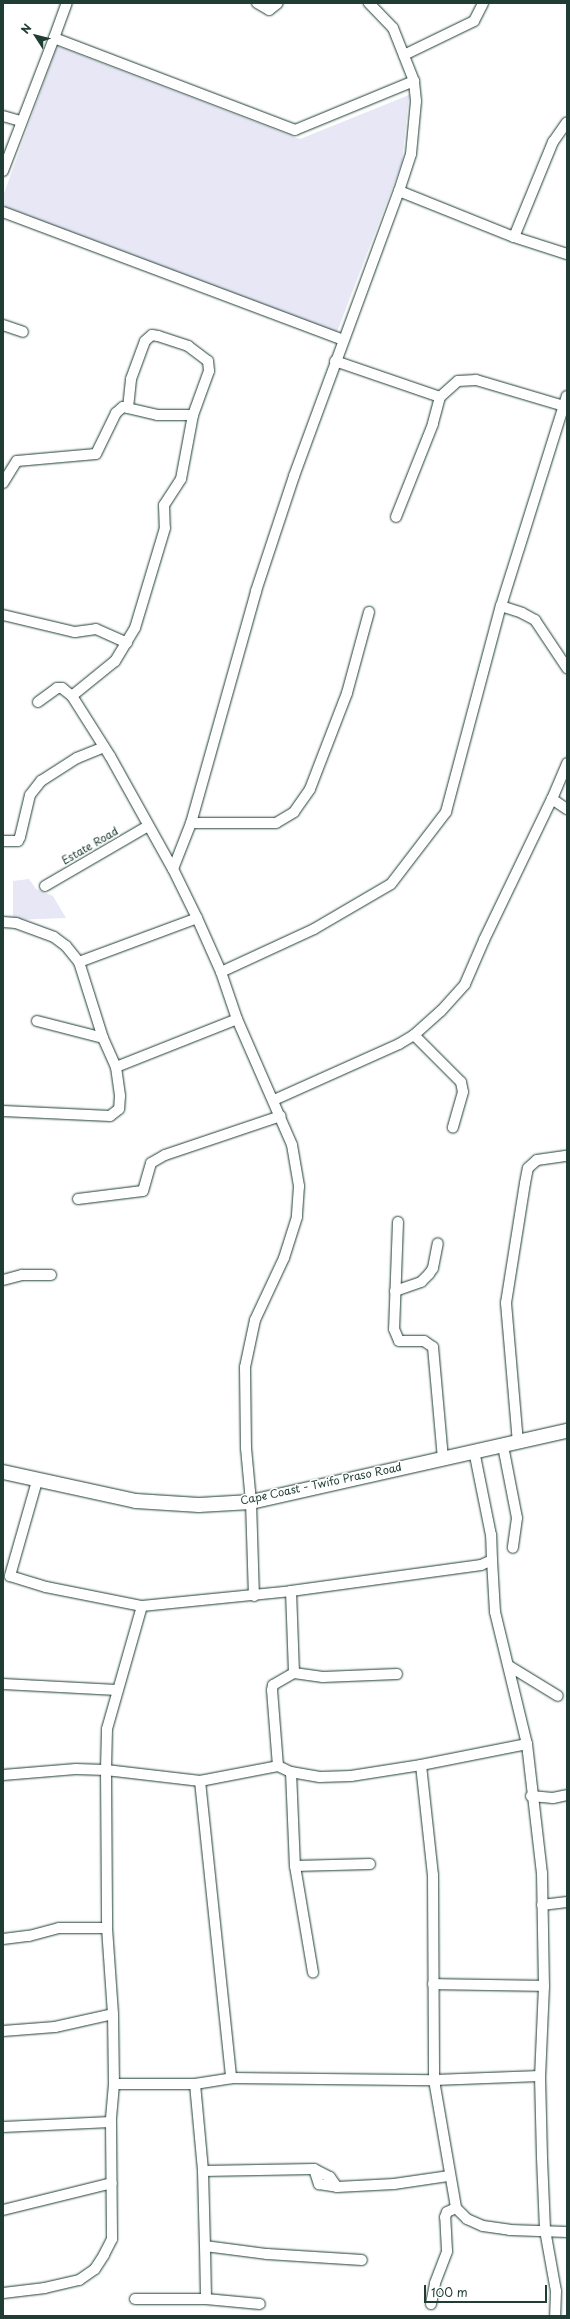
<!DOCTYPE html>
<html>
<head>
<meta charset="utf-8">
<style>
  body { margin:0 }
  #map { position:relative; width:570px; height:2319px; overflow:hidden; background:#fff; font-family:"Playpen Sans",sans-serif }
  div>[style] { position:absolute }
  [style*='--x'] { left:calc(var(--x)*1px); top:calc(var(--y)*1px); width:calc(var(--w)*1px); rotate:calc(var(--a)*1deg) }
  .built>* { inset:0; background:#e7e7f6 }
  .roads { filter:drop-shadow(0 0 1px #1f3d34) drop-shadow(0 0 1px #1f3d34) }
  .street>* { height:10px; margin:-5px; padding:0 5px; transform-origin:5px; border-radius:5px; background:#fff }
  .secondary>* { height:14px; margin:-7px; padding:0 7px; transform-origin:7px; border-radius:7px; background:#fff }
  span { translate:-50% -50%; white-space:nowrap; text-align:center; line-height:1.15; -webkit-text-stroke:3px #fff; paint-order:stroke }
  .street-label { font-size:11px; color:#1f3d34 }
  .frame { position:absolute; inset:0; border:4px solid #1f3d34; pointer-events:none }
  .north { position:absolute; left:16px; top:16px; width:40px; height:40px; -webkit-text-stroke:3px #fff; paint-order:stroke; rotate:306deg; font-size:11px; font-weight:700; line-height:16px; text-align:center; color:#1f3d34 }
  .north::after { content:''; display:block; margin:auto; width:14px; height:18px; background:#1f3d34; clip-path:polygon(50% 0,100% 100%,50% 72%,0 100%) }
  .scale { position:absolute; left:424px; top:2285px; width:123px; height:18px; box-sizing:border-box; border:2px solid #1f3d34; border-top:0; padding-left:5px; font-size:12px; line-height:14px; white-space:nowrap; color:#1f3d34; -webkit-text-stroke:3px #fff; paint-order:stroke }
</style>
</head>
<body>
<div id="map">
  <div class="built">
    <i style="clip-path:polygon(57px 46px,300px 139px,409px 95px,402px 162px,337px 332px,3px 206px,3px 196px)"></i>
    <i style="clip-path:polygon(29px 879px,36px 889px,53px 896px,66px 918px,13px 920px,13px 881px)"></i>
  </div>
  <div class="roads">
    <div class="street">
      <i style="--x:257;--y:3;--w:14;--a:30"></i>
      <i style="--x:269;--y:10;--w:11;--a:-38"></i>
      <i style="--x:54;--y:38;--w:37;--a:-70"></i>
      <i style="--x:404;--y:55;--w:78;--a:-25.9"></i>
      <i style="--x:474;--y:21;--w:20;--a:-63"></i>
      <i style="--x:3;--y:116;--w:19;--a:16"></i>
      <i style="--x:3;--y:171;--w:142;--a:-69"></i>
      <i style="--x:54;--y:38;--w:258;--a:20.9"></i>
      <i style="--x:295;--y:130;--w:129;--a:-22.4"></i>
      <i style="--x:399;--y:191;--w:124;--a:21.8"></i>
      <i style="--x:514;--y:237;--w:56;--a:17.8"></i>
      <i style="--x:3;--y:212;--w:363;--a:20.6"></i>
      <i style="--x:514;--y:237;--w:103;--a:-67.7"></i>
      <i style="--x:553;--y:142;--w:24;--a:-55"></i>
      <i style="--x:3;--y:325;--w:21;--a:19"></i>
      <i style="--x:335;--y:361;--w:111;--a:18.9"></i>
      <i style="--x:440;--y:397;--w:28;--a:105"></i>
      <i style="--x:433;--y:424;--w:100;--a:111.7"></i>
      <i style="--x:440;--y:397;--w:24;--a:-42"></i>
      <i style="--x:458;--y:381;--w:18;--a:-3"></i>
      <i style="--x:476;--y:380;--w:92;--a:16.5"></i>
      <i style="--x:128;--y:408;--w:29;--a:-84"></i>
      <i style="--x:131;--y:379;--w:40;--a:-69.8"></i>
      <i style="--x:145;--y:341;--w:9;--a:-41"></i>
      <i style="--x:152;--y:335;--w:6;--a:9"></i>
      <i style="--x:158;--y:336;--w:32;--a:18"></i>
      <i style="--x:188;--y:346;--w:25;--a:37"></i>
      <i style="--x:208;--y:361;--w:10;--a:84"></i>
      <i style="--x:209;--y:371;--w:47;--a:110"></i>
      <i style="--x:3;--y:483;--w:26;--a:-58"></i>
      <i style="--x:17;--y:461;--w:79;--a:-5.1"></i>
      <i style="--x:96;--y:454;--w:46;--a:-64"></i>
      <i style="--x:116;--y:413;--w:9;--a:-41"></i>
      <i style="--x:123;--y:407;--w:35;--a:13"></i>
      <i style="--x:157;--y:415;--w:36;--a:0"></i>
      <i style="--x:193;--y:415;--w:65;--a:100.6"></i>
      <i style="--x:181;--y:479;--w:31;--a:123"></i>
      <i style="--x:164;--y:505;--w:23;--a:88"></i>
      <i style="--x:165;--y:528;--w:104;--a:106.7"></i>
      <i style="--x:135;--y:628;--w:39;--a:121"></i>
      <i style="--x:115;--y:661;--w:55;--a:140.9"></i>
      <i style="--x:501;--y:606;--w:22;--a:18"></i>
      <i style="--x:522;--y:613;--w:15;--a:28"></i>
      <i style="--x:535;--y:620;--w:58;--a:56.3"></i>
      <i style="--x:3;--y:615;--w:74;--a:13.3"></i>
      <i style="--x:75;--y:632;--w:21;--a:-8"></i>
      <i style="--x:96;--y:629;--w:34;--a:24"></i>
      <i style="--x:38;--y:702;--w:24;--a:-36"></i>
      <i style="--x:57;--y:688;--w:5;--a:0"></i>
      <i style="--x:62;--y:688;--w:13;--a:39"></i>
      <i style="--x:72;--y:696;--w:71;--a:57.7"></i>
      <i style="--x:110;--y:756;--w:129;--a:60.9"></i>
      <i style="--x:173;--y:869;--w:55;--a:63.9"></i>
      <i style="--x:197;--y:918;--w:59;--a:66"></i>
      <i style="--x:221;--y:972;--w:50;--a:71.2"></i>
      <i style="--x:237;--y:1019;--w:137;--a:66.4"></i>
      <i style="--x:292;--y:1145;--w:42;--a:80.3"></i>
      <i style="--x:299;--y:1186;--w:31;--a:94"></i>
      <i style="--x:297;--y:1217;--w:43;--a:107.6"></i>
      <i style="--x:284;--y:1258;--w:68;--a:115.1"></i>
      <i style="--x:255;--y:1320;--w:48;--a:102"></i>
      <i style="--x:245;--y:1367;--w:81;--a:89.3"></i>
      <i style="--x:246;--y:1448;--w:54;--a:84.7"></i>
      <i style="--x:251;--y:1502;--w:94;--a:88.2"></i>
      <i style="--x:552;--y:799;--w:39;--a:-67"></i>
      <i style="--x:191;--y:823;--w:85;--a:0"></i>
      <i style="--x:276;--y:823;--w:21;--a:-31"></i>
      <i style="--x:294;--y:812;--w:28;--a:-55"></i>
      <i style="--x:310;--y:789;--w:103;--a:-68.9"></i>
      <i style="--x:347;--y:693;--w:84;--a:-74.8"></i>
      <i style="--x:3;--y:841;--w:15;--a:0"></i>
      <i style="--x:18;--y:841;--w:4;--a:-63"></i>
      <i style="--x:20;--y:837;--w:43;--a:-76.6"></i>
      <i style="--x:30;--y:795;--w:18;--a:-52"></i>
      <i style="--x:41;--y:781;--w:43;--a:-32.6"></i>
      <i style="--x:77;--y:758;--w:29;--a:-22"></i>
      <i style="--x:173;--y:869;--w:49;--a:-68.6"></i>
      <i style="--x:191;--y:823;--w:241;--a:-74.3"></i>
      <i style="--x:256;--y:591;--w:121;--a:-71.7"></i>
      <i style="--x:294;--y:476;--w:304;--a:-69.8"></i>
      <i style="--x:399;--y:191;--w:39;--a:-72"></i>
      <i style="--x:411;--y:154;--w:53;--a:-84.6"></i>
      <i style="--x:416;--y:101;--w:20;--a:-96"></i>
      <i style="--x:414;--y:81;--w:57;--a:-111.6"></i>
      <i style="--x:393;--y:28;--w:35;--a:-134"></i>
      <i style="--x:45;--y:886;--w:119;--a:-30.2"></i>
      <i style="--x:3;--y:922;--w:13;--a:4"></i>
      <i style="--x:16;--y:923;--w:40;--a:20.2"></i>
      <i style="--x:54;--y:937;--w:15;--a:37"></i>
      <i style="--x:66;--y:946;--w:21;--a:51"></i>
      <i style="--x:79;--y:962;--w:80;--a:72.5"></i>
      <i style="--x:103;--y:1038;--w:32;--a:66"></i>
      <i style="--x:116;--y:1067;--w:29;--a:82"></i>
      <i style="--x:120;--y:1096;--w:13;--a:94"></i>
      <i style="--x:119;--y:1109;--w:11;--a:142"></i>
      <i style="--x:110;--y:1116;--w:107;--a:-177.3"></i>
      <i style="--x:79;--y:962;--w:126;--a:-20.4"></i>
      <i style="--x:221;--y:972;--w:102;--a:-24.8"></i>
      <i style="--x:314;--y:929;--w:89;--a:-30.3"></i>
      <i style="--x:391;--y:884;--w:91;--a:-52.6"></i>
      <i style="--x:446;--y:812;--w:213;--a:-75.1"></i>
      <i style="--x:501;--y:606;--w:220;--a:-72.6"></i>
      <i style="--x:37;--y:1021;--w:68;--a:14.4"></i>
      <i style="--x:414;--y:1035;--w:66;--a:45"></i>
      <i style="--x:461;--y:1082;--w:10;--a:79"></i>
      <i style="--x:463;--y:1092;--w:37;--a:106"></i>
      <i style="--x:116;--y:1067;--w:130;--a:-21.6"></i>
      <i style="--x:274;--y:1100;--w:137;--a:-24.1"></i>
      <i style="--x:399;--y:1044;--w:17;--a:-31"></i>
      <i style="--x:414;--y:1035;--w:36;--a:-42"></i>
      <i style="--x:441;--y:1011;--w:36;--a:-48"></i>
      <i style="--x:465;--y:984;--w:48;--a:-66.6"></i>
      <i style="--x:484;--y:940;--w:157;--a:-64.3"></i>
      <i style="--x:552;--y:799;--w:18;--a:34"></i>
      <i style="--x:78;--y:1199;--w:65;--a:-7"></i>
      <i style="--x:143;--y:1191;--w:29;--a:-74"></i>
      <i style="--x:151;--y:1163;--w:16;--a:-30"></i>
      <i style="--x:165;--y:1155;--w:122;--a:-18.6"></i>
      <i style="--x:398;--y:1222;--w:107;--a:92.1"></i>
      <i style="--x:394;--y:1329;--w:13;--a:67"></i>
      <i style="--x:399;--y:1341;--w:25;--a:0"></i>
      <i style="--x:424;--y:1341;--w:11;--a:34"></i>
      <i style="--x:433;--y:1347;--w:111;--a:84.9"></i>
      <i style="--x:3;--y:1280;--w:20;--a:-15"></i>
      <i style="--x:22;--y:1275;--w:29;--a:0"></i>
      <i style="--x:395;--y:1291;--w:28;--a:-19"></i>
      <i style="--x:421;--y:1282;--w:11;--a:-45"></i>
      <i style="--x:429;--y:1274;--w:7;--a:-56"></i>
      <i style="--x:433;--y:1268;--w:25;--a:-79"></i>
      <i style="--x:518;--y:1443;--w:141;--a:-94.9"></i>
      <i style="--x:506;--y:1303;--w:121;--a:-81"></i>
      <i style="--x:525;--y:1183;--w:15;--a:-79"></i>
      <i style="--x:528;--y:1168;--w:12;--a:-42"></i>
      <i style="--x:537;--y:1160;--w:30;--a:-8"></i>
      <i style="--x:503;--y:1446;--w:73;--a:79"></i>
      <i style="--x:517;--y:1518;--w:30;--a:98"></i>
      <i style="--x:37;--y:1481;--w:99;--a:105.9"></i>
      <i style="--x:10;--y:1576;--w:38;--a:17"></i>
      <i style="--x:46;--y:1587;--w:98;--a:11.2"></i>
      <i style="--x:142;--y:1606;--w:150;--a:-5.7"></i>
      <i style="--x:291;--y:1591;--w:82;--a:87.9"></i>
      <i style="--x:294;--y:1673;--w:29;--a:8"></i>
      <i style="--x:323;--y:1677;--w:74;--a:-2.3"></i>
      <i style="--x:492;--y:1560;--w:52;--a:86.7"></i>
      <i style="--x:495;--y:1612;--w:136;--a:76.4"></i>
      <i style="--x:527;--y:1744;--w:130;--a:83.4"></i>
      <i style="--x:542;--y:1873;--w:113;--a:89"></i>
      <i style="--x:544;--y:1986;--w:90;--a:92.5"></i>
      <i style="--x:540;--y:2076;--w:82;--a:88.6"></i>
      <i style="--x:542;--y:2158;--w:72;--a:87.6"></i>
      <i style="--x:545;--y:2230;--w:62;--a:79.8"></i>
      <i style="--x:556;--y:2291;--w:25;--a:92"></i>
      <i style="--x:291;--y:1591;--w:192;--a:-7.8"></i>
      <i style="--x:481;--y:1565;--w:12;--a:-24"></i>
      <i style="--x:492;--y:1560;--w:25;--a:-92"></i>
      <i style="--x:491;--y:1535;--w:86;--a:-101.4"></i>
      <i style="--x:142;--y:1606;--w:128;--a:105.9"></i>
      <i style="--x:107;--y:1729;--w:41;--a:91.4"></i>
      <i style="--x:106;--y:1770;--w:95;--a:6.7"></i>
      <i style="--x:200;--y:1781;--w:79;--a:-10.9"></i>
      <i style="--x:278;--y:1766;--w:14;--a:25"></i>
      <i style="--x:291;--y:1772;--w:29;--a:10"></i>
      <i style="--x:320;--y:1777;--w:31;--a:-2"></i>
      <i style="--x:351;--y:1776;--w:71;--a:-8.9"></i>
      <i style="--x:421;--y:1765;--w:108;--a:-11.2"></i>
      <i style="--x:509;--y:1666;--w:57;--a:31.5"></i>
      <i style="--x:3;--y:1684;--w:114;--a:3"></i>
      <i style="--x:421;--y:1765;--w:111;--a:83.8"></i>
      <i style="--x:433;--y:1875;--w:205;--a:89.7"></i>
      <i style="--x:434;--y:2080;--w:130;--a:80.2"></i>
      <i style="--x:456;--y:2208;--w:16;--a:45"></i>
      <i style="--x:467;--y:2219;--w:17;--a:24"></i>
      <i style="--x:483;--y:2226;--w:27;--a:8"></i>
      <i style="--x:510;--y:2230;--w:57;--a:2"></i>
      <i style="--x:278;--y:1766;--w:76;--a:-94.5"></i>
      <i style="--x:272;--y:1690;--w:5;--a:-79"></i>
      <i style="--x:273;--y:1685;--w:24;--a:-30"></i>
      <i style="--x:291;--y:1772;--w:94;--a:87.6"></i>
      <i style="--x:295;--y:1866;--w:75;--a:-1.5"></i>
      <i style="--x:3;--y:1775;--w:73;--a:-4.7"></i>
      <i style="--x:76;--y:1769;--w:30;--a:2"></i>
      <i style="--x:106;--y:1770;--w:158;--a:89.6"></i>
      <i style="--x:107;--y:1928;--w:86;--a:86"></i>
      <i style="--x:113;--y:2014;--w:70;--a:89.2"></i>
      <i style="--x:114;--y:2084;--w:38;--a:95"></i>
      <i style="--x:111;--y:2122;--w:117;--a:89.5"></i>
      <i style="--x:112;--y:2239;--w:18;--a:117"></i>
      <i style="--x:104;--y:2255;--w:17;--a:123"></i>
      <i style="--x:95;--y:2269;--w:19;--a:145"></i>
      <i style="--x:79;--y:2280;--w:35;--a:167"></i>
      <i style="--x:45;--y:2288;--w:42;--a:173.2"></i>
      <i style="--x:200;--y:1781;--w:299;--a:84"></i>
      <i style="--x:531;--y:1796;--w:22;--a:5"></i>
      <i style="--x:553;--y:1798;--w:14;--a:-12"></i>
      <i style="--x:295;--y:1866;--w:108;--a:80.4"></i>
      <i style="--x:542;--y:1905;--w:25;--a:-7"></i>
      <i style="--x:3;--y:1939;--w:26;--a:-7"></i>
      <i style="--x:29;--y:1936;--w:31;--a:-15"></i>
      <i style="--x:59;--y:1928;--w:48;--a:0"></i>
      <i style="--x:433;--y:1984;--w:111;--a:1"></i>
      <i style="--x:3;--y:2031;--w:52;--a:-4.4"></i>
      <i style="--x:55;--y:2027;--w:59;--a:-12.6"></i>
      <i style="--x:114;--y:2084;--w:81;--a:0"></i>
      <i style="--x:195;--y:2084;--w:36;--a:-9"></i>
      <i style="--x:231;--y:2078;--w:203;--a:0.6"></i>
      <i style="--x:434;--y:2080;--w:106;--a:-2.2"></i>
      <i style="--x:195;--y:2084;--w:87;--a:84.7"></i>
      <i style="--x:203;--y:2171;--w:111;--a:-1"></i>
      <i style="--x:314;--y:2169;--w:18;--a:27"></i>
      <i style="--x:330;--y:2177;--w:12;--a:55"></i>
      <i style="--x:337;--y:2187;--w:57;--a:-3"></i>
      <i style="--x:394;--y:2184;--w:56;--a:-8.3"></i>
      <i style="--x:3;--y:2127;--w:108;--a:-2.7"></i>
      <i style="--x:314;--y:2169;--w:16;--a:72"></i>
      <i style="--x:319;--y:2184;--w:18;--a:9"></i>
      <i style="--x:203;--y:2171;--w:75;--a:88.5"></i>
      <i style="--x:205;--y:2246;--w:63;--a:7.4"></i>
      <i style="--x:267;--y:2254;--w:95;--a:3.6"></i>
      <i style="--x:3;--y:2210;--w:112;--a:-13.9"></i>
      <i style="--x:205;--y:2246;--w:53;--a:88.9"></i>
      <i style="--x:135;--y:2299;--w:71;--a:0"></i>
      <i style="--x:206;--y:2299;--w:54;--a:5.3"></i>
      <i style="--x:431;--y:2304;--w:21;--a:-79"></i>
      <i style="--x:435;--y:2283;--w:34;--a:-69"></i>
      <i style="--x:447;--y:2251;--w:34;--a:-93"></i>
      <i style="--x:445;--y:2217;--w:5;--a:-68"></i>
      <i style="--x:447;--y:2212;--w:10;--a:-24"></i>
    </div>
    <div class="secondary">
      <i style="--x:3;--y:1472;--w:136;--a:12.3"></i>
      <i style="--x:136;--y:1501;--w:63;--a:3.6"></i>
      <i style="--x:199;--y:1505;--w:52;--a:-3.3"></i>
      <i style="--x:251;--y:1502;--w:324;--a:-12.7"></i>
    </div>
  </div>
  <div class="street-label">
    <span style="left:90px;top:846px;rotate:-30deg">Estate Road</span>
    <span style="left:321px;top:1484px;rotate:-12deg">Cape Coast - Twifo Praso Road</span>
  </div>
  <div class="frame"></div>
  <div class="north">N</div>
  <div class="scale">100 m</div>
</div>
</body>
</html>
